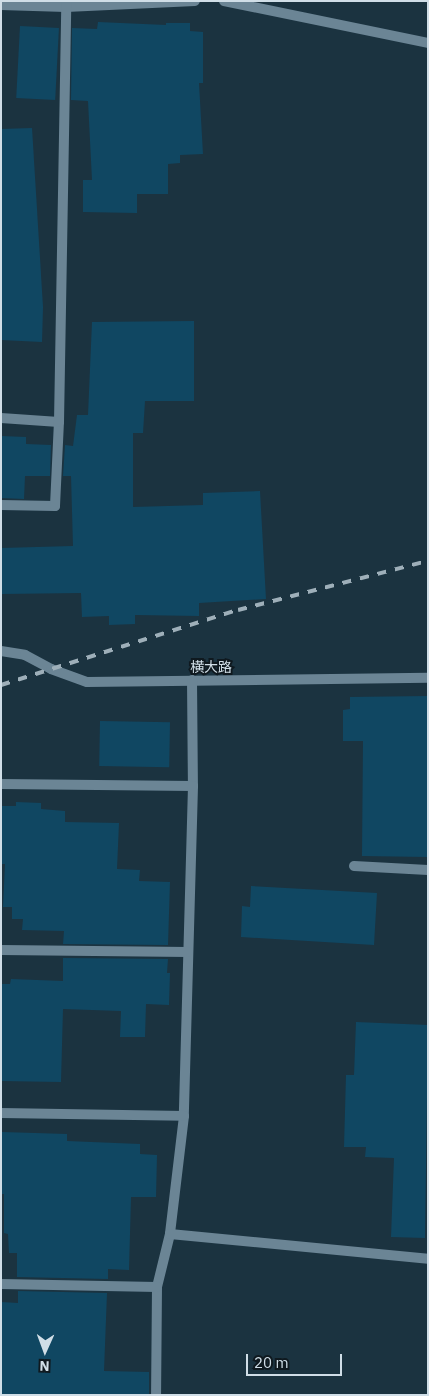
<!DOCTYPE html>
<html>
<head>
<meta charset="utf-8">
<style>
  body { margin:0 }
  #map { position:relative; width:429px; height:1396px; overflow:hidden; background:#1b3340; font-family:"IBM Plex Sans","Noto Sans JP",sans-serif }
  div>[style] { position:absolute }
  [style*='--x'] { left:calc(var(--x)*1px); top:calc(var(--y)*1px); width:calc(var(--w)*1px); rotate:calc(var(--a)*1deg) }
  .building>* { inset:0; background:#104762; transform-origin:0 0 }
  .lane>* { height:10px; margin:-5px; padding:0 5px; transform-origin:5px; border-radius:5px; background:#6b8595 }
  .street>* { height:10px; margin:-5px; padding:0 5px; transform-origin:5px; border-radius:5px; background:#6b8595 }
  .rail>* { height:4px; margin-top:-2px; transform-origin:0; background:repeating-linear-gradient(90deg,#9eafb9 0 9px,transparent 0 18px) }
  span { translate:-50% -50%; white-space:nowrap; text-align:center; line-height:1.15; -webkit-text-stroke:4px #0f191f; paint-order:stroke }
  .street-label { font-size:14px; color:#d0dee7 }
  .frame { position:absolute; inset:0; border:2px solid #d0dee7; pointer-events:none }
  .north { position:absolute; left:20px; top:1326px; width:50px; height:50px; -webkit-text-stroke:4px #0f191f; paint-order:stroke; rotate:182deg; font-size:14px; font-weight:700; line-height:20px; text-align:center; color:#d0dee7 }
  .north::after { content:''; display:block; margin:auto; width:18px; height:22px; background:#d0dee7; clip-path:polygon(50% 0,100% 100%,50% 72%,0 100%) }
  .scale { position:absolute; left:246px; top:1354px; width:96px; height:22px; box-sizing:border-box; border:2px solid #d0dee7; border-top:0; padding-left:6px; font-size:15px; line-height:18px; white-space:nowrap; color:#d0dee7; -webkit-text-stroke:4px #0f191f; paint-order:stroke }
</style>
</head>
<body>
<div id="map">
  <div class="building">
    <i style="clip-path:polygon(98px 22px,166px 25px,166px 23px,190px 23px,190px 31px,203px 32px,203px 83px,199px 83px,203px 154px,180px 155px,180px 163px,168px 164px,168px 194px,137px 194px,137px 213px,83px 212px,83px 180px,92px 180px,88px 101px,71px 100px,72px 28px,97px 29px)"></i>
    <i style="left:20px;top:26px;width:39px;height:72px;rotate:3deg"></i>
    <i style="clip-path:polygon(32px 128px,43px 307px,42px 342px,1px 340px,1px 129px)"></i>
    <i style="clip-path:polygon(194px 321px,194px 401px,145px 401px,143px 433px,133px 433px,133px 507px,203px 505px,203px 493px,260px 491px,266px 599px,199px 603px,199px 616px,135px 615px,135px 624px,109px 625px,109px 616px,82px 617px,81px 593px,1px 594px,1px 548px,73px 546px,71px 476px,63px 476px,65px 445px,73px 446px,77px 415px,88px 415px,92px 322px)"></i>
    <i style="clip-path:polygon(1px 436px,26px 437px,26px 444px,51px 445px,50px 476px,25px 476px,24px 499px,1px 498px)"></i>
    <i style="clip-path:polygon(428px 696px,428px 857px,362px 856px,363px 741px,343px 741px,343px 710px,350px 709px,350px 697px)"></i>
    <i style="left:100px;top:721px;width:70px;height:45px;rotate:1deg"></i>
    <i style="clip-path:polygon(16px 802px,41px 803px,41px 809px,65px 811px,65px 822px,119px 823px,117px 869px,140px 870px,139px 881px,170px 882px,168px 945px,63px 944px,64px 931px,22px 930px,23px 919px,12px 919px,12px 907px,3px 907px,5px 864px,1px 864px,1px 806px,16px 806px)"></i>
    <i style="clip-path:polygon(251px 886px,377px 893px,374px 945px,241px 937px,242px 906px,250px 907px)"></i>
    <i style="clip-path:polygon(63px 958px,168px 959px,167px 973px,170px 973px,169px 1005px,146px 1004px,145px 1037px,120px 1037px,121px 1011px,63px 1009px,61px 1082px,1px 1081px,1px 984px,10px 984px,11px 979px,63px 981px)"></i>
    <i style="clip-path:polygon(356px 1022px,428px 1025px,425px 1238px,391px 1237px,394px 1158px,365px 1157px,366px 1147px,344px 1147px,346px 1075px,354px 1075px)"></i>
    <i style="clip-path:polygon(2px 1132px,67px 1134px,67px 1141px,140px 1144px,140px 1154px,157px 1155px,156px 1197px,131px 1197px,129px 1270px,108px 1269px,108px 1279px,17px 1277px,17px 1253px,9px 1253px,8px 1234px,4px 1233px,4px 1194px,1px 1194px)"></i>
    <i style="clip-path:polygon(18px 1291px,107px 1293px,104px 1371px,149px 1372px,149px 1395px,1px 1395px,1px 1302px,18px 1303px)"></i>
  </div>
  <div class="lane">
    <i style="--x:354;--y:866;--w:74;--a:3.1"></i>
  </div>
  <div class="street">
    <i style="--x:224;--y:1;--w:208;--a:11.6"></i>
    <i style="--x:1;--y:5;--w:65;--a:1.8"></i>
    <i style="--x:66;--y:7;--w:129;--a:-2.7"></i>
    <i style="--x:1;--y:418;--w:58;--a:3.9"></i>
    <i style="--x:1;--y:505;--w:54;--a:1.1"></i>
    <i style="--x:55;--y:506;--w:84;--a:-87.3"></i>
    <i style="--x:59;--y:422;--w:421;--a:-89"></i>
    <i style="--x:1;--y:651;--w:24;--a:9"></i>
    <i style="--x:25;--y:655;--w:30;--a:28"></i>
    <i style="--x:51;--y:669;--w:38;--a:20"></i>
    <i style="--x:87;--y:682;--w:341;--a:-0.7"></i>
    <i style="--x:192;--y:680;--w:106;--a:89.5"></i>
    <i style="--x:1;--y:784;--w:192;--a:0.6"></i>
    <i style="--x:193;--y:786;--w:330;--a:91.6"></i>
    <i style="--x:184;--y:1116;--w:119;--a:96.8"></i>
    <i style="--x:170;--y:1234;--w:55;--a:103.8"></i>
    <i style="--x:157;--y:1287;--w:108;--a:90.5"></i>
    <i style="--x:1;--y:950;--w:187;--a:0.6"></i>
    <i style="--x:1;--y:1113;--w:183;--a:0.9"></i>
    <i style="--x:170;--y:1234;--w:259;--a:5.5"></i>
    <i style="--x:1;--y:1284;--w:156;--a:1.1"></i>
  </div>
  <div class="rail">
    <i style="--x:1;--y:685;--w:249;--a:-17.6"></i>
    <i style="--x:238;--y:610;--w:196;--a:-14.5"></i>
  </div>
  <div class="street-label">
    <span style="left:211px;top:667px">横大路</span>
  </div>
  <div class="frame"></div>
  <div class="north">N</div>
  <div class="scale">20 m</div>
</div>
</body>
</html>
